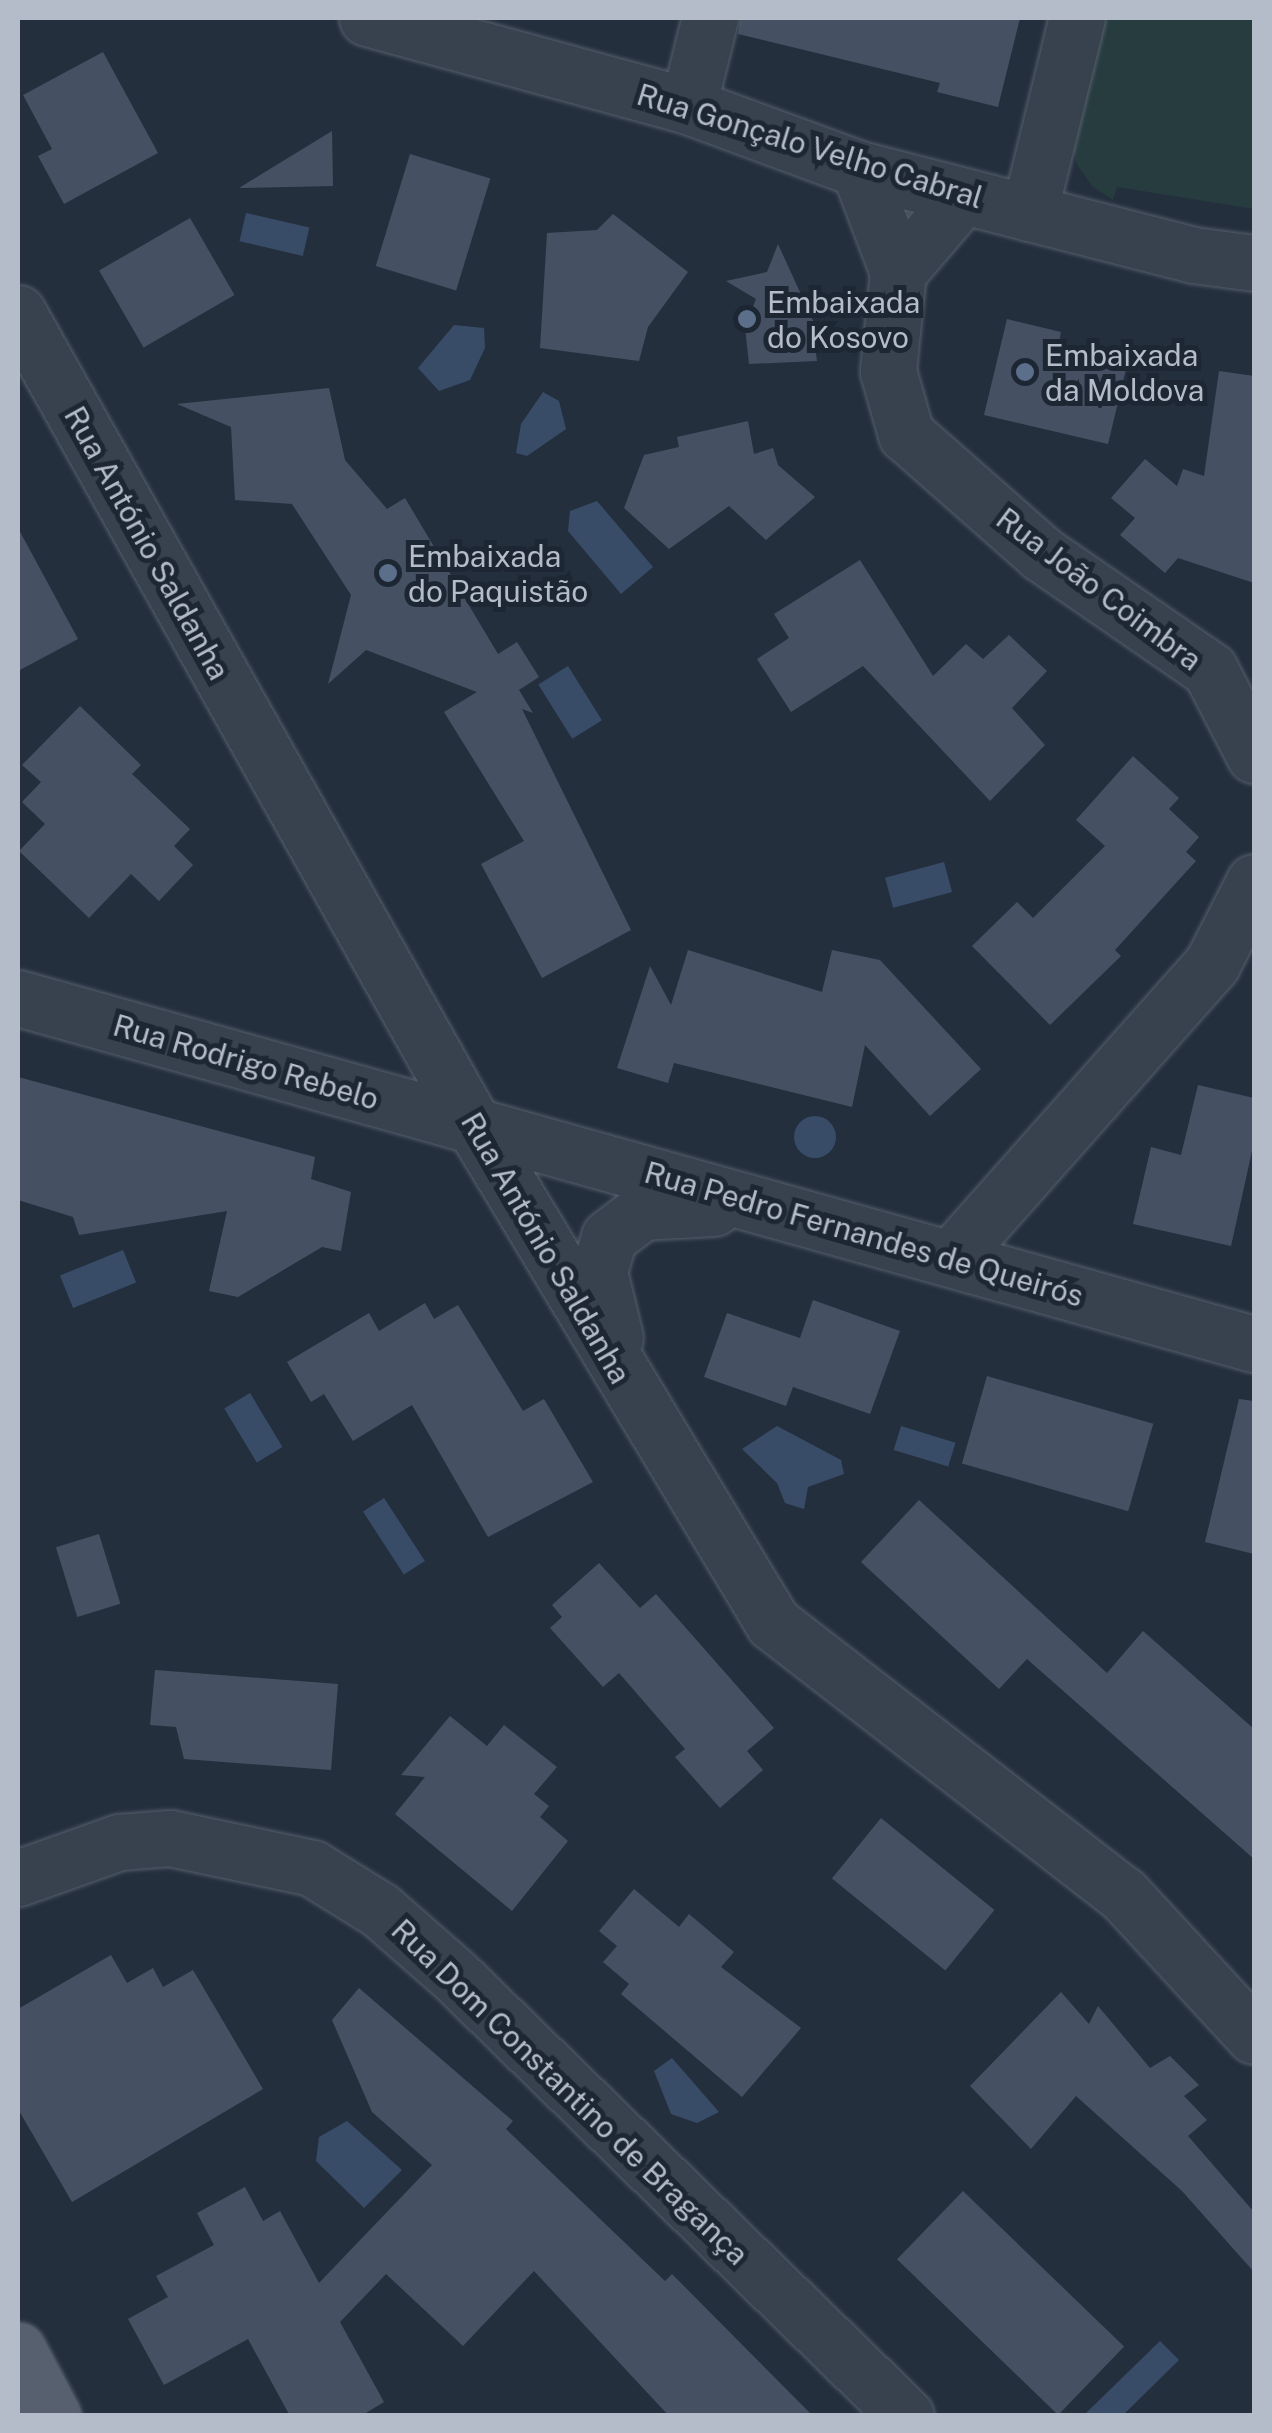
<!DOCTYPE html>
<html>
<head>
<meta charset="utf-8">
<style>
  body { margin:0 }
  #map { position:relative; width:1272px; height:2433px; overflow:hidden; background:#242f3e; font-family:"Public Sans",sans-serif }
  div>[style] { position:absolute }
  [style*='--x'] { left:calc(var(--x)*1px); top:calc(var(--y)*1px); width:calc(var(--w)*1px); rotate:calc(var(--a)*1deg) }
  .green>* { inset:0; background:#263c3f }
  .water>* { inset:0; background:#394c67; transform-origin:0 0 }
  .round { border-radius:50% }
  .building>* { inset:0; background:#455162; transform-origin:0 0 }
  .roads { filter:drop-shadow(0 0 2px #565f6c) drop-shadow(0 0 2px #565f6c) }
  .minor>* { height:55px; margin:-27.5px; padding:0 27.5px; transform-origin:27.5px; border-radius:27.5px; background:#38414e }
  .major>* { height:55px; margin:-27.5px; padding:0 27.5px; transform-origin:27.5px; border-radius:27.5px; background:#56606e }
  .dots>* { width:28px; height:28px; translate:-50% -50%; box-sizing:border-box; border:5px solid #1d2633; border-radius:50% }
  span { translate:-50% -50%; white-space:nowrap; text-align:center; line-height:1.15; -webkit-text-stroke:10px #1d2633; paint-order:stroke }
  .street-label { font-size:30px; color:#b4bcc9 }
  .poi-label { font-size:30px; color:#b4bcc9 }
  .left { translate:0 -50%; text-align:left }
  .frame { position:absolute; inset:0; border:20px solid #b4bcc9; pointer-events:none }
</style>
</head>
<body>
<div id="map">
  <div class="green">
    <i style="clip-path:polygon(1100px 18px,1254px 18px,1254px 209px,1117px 187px,1113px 200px,1092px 186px,1076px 163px,1071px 136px)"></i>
  </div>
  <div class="water">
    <i style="left:246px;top:213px;width:65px;height:29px;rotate:13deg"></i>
    <i style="clip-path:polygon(454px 325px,484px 328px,485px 348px,470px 380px,439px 391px,418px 368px)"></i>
    <i style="clip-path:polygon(543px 392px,559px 401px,566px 429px,527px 456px,516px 453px,521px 424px)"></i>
    <i style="clip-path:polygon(597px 501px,653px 567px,621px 594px,568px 531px,570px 511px)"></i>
    <i style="left:568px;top:666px;width:64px;height:35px;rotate:58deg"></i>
    <i style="left:944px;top:862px;width:31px;height:61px;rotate:75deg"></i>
    <i class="round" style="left:794px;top:1116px;width:42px;height:42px"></i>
    <i style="left:123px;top:1250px;width:35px;height:68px;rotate:68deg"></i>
    <i style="left:250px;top:1393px;width:63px;height:30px;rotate:59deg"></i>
    <i style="clip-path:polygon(777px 1426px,841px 1460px,844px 1474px,808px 1487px,804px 1509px,785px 1503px,777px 1483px,742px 1449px)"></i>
    <i style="left:901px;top:1426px;width:57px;height:25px;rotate:17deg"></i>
    <i style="left:384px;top:1498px;width:75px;height:25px;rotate:57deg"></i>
    <i style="clip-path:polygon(672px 2058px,719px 2112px,697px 2123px,671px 2114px,654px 2071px)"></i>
    <i style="clip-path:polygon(347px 2121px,402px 2170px,364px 2208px,316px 2161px,319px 2137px)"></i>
    <i style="clip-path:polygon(1160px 2341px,1179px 2360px,1123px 2415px,1084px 2415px)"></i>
  </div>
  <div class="building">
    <i style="clip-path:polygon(740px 18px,1020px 18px,998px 107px,937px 92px,940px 83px,738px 34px)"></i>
    <i style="clip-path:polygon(103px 52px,158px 153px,64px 204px,38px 156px,52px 149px,23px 95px)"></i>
    <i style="clip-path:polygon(332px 131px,333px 186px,239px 188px)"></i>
    <i style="left:410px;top:154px;width:84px;height:117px;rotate:17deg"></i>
    <i style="clip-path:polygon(613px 214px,688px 272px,648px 327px,639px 361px,540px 348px,547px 233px,597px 230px)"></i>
    <i style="left:190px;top:218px;width:89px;height:105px;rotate:60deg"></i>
    <i style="clip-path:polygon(778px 244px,820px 336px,813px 332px,817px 361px,749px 364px,745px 327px,756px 299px,726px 281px,767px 272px)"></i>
    <i style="clip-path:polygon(1007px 319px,1061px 332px,1057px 352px,1126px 369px,1108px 444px,984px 415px)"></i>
    <i style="clip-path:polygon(1219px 371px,1254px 376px,1254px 583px,1178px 558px,1165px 573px,1120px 535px,1135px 518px,1111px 498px,1145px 459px,1177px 486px,1183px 469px,1204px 476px)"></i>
    <i style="clip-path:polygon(329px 388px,345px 460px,387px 509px,405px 498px,498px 654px,517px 642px,539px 677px,519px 690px,533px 713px,522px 709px,631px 930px,542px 978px,481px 864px,524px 841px,444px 712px,477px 692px,366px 650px,328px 684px,351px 595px,292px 504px,235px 500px,231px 427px,177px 404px)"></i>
    <i style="clip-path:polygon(748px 421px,754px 454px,773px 448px,778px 465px,815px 497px,766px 540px,729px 506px,669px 549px,624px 508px,644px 455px,679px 447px,677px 437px)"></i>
    <i style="clip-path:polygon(18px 528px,78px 639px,18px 671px)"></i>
    <i style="clip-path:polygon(860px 560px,933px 676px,966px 644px,983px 659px,1009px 635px,1047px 671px,1012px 708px,1045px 745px,990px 801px,863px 666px,791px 712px,757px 659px,789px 638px,774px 614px)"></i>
    <i style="clip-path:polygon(80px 706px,141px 765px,132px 774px,190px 829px,174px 846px,193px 865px,159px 901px,131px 874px,89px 918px,19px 851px,45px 824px,22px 802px,41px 782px,22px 765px)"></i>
    <i style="clip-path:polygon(1133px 756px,1179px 798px,1169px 809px,1199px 837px,1186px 852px,1196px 861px,1115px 950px,1121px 956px,1050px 1025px,972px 946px,1017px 902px,1033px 918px,1105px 846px,1076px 820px)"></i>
    <i style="clip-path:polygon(688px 950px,822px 992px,832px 950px,880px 960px,981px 1069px,930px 1116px,865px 1045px,852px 1107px,674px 1063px,668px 1083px,617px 1068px,650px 966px,671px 1005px)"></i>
    <i style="clip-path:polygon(18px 1077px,315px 1157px,311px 1179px,351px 1192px,341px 1251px,322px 1247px,238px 1297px,209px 1291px,227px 1211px,79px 1235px,73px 1217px,18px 1200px)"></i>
    <i style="clip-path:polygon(1198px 1085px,1254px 1098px,1254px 1142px,1231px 1246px,1133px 1224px,1151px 1147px,1181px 1155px)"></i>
    <i style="clip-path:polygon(813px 1300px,900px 1331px,870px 1414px,793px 1387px,786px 1406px,704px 1377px,727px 1313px,800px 1338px)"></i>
    <i style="clip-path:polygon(425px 1303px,434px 1319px,458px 1305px,523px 1411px,544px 1399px,593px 1482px,488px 1537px,412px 1405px,353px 1441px,324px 1394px,311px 1402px,287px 1362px,369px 1313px,379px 1331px)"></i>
    <i style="left:987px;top:1376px;width:173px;height:91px;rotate:16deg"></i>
    <i style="clip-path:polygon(1239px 1399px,1254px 1401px,1254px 1554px,1205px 1542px)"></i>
    <i style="clip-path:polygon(919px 1500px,1107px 1673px,1143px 1631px,1254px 1729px,1254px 1859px,1027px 1659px,999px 1689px,861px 1562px)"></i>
    <i style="left:99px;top:1534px;width:73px;height:45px;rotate:73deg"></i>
    <i style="clip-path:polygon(599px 1563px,640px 1608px,656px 1594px,774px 1728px,747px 1751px,763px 1770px,720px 1808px,675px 1757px,685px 1749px,619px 1673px,603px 1687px,550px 1628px,562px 1617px,552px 1605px)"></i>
    <i style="clip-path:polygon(155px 1670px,338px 1684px,331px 1770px,184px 1759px,176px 1727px,150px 1725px)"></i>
    <i style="clip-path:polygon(450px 1716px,487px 1746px,504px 1725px,557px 1767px,534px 1794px,549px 1806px,540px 1817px,568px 1841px,512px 1911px,395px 1814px,425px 1777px,401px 1775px)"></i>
    <i style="left:881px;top:1818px;width:146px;height:78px;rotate:39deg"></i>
    <i style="clip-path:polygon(634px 1889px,679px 1927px,689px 1914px,734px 1952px,721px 1967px,801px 2028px,742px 2097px,621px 1994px,629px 1984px,603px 1962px,617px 1946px,599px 1931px)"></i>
    <i style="clip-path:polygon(111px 1955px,127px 1983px,153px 1968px,163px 1987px,193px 1970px,263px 2089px,72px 2202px,18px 2109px,18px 2009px)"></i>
    <i style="clip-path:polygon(359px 1988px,513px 2121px,506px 2129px,665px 2281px,672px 2274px,813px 2416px,669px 2416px,534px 2271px,463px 2346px,386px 2274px,340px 2322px,384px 2402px,361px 2416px,290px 2416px,248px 2339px,164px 2385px,128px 2319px,168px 2297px,156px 2276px,214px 2245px,197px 2213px,245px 2187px,263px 2221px,280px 2211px,319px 2283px,432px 2165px,372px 2112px,332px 2020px)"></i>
    <i style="clip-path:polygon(1061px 1992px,1089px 2024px,1098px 2006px,1150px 2068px,1170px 2056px,1199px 2085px,1184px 2096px,1207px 2120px,1188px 2136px,1254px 2212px,1254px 2272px,1182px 2191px,1076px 2096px,1031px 2149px,970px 2086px)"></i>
    <i style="left:963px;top:2191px;width:224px;height:95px;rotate:44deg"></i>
  </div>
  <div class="roads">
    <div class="minor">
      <i style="--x:367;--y:18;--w:333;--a:15.3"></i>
      <i style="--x:688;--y:106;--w:182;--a:20.2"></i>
      <i style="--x:859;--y:169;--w:345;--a:14.4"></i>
      <i style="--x:1193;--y:255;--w:62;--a:7.5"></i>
      <i style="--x:688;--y:106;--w:91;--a:-76"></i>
      <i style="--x:859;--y:169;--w:110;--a:69.3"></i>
      <i style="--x:898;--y:272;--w:100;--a:95.8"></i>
      <i style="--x:888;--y:371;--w:66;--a:74.1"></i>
      <i style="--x:906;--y:434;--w:181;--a:41.4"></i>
      <i style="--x:1042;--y:554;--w:204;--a:34.6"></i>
      <i style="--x:1210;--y:670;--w:96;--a:62.6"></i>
      <i style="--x:1029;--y:213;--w:201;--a:-76.2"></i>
      <i style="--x:898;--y:272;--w:100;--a:-49.5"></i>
      <i style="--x:18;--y:313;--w:932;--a:60.71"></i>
      <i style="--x:474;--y:1126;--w:580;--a:58.97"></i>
      <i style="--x:773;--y:1623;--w:443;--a:37.8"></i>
      <i style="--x:1123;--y:1894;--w:193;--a:47.3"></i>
      <i style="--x:18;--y:998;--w:1284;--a:15.64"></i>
      <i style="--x:952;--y:1257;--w:392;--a:-48.4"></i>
      <i style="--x:1212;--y:964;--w:92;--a:-62.9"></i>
      <i style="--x:615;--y:1338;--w:68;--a:-103.6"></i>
      <i style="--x:599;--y:1272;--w:36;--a:-74"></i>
      <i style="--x:609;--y:1237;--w:41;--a:-37.1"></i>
      <i style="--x:642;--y:1212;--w:72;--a:-3.2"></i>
      <i style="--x:18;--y:1878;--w:107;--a:-19.6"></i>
      <i style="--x:119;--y:1842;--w:51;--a:-4.5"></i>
      <i style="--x:170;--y:1838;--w:145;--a:11.9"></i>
      <i style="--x:312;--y:1868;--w:80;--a:31.7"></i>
      <i style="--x:380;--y:1910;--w:98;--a:41.3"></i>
      <i style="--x:454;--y:1975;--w:631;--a:44.29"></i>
    </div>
    <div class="major">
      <i style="--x:18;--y:2350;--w:75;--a:62.1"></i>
    </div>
  </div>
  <div class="dots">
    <i style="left:747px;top:319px;background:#5c6f8a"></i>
    <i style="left:1025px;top:372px;background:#5c6f8a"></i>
    <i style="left:388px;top:573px;background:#5c6f8a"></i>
  </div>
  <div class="street-label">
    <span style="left:810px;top:146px;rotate:17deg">Rua Gonçalo Velho Cabral</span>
    <span style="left:147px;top:543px;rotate:61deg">Rua António Saldanha</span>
    <span style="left:1099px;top:589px;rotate:37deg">Rua João Coimbra</span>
    <span style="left:246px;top:1062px;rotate:16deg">Rua Rodrigo Rebelo</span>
    <span style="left:864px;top:1234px;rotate:16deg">Rua Pedro Fernandes de Queirós</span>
    <span style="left:546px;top:1248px;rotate:60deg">Rua António Saldanha</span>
    <span style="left:570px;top:2092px;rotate:44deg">Rua Dom Constantino de Bragança</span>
  </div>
  <div class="poi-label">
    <span class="left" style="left:767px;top:319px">Embaixada<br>do Kosovo</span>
    <span class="left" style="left:1045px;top:372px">Embaixada<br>da Moldova</span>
    <span class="left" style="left:408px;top:573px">Embaixada<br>do Paquistão</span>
  </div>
  <div class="frame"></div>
</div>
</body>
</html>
